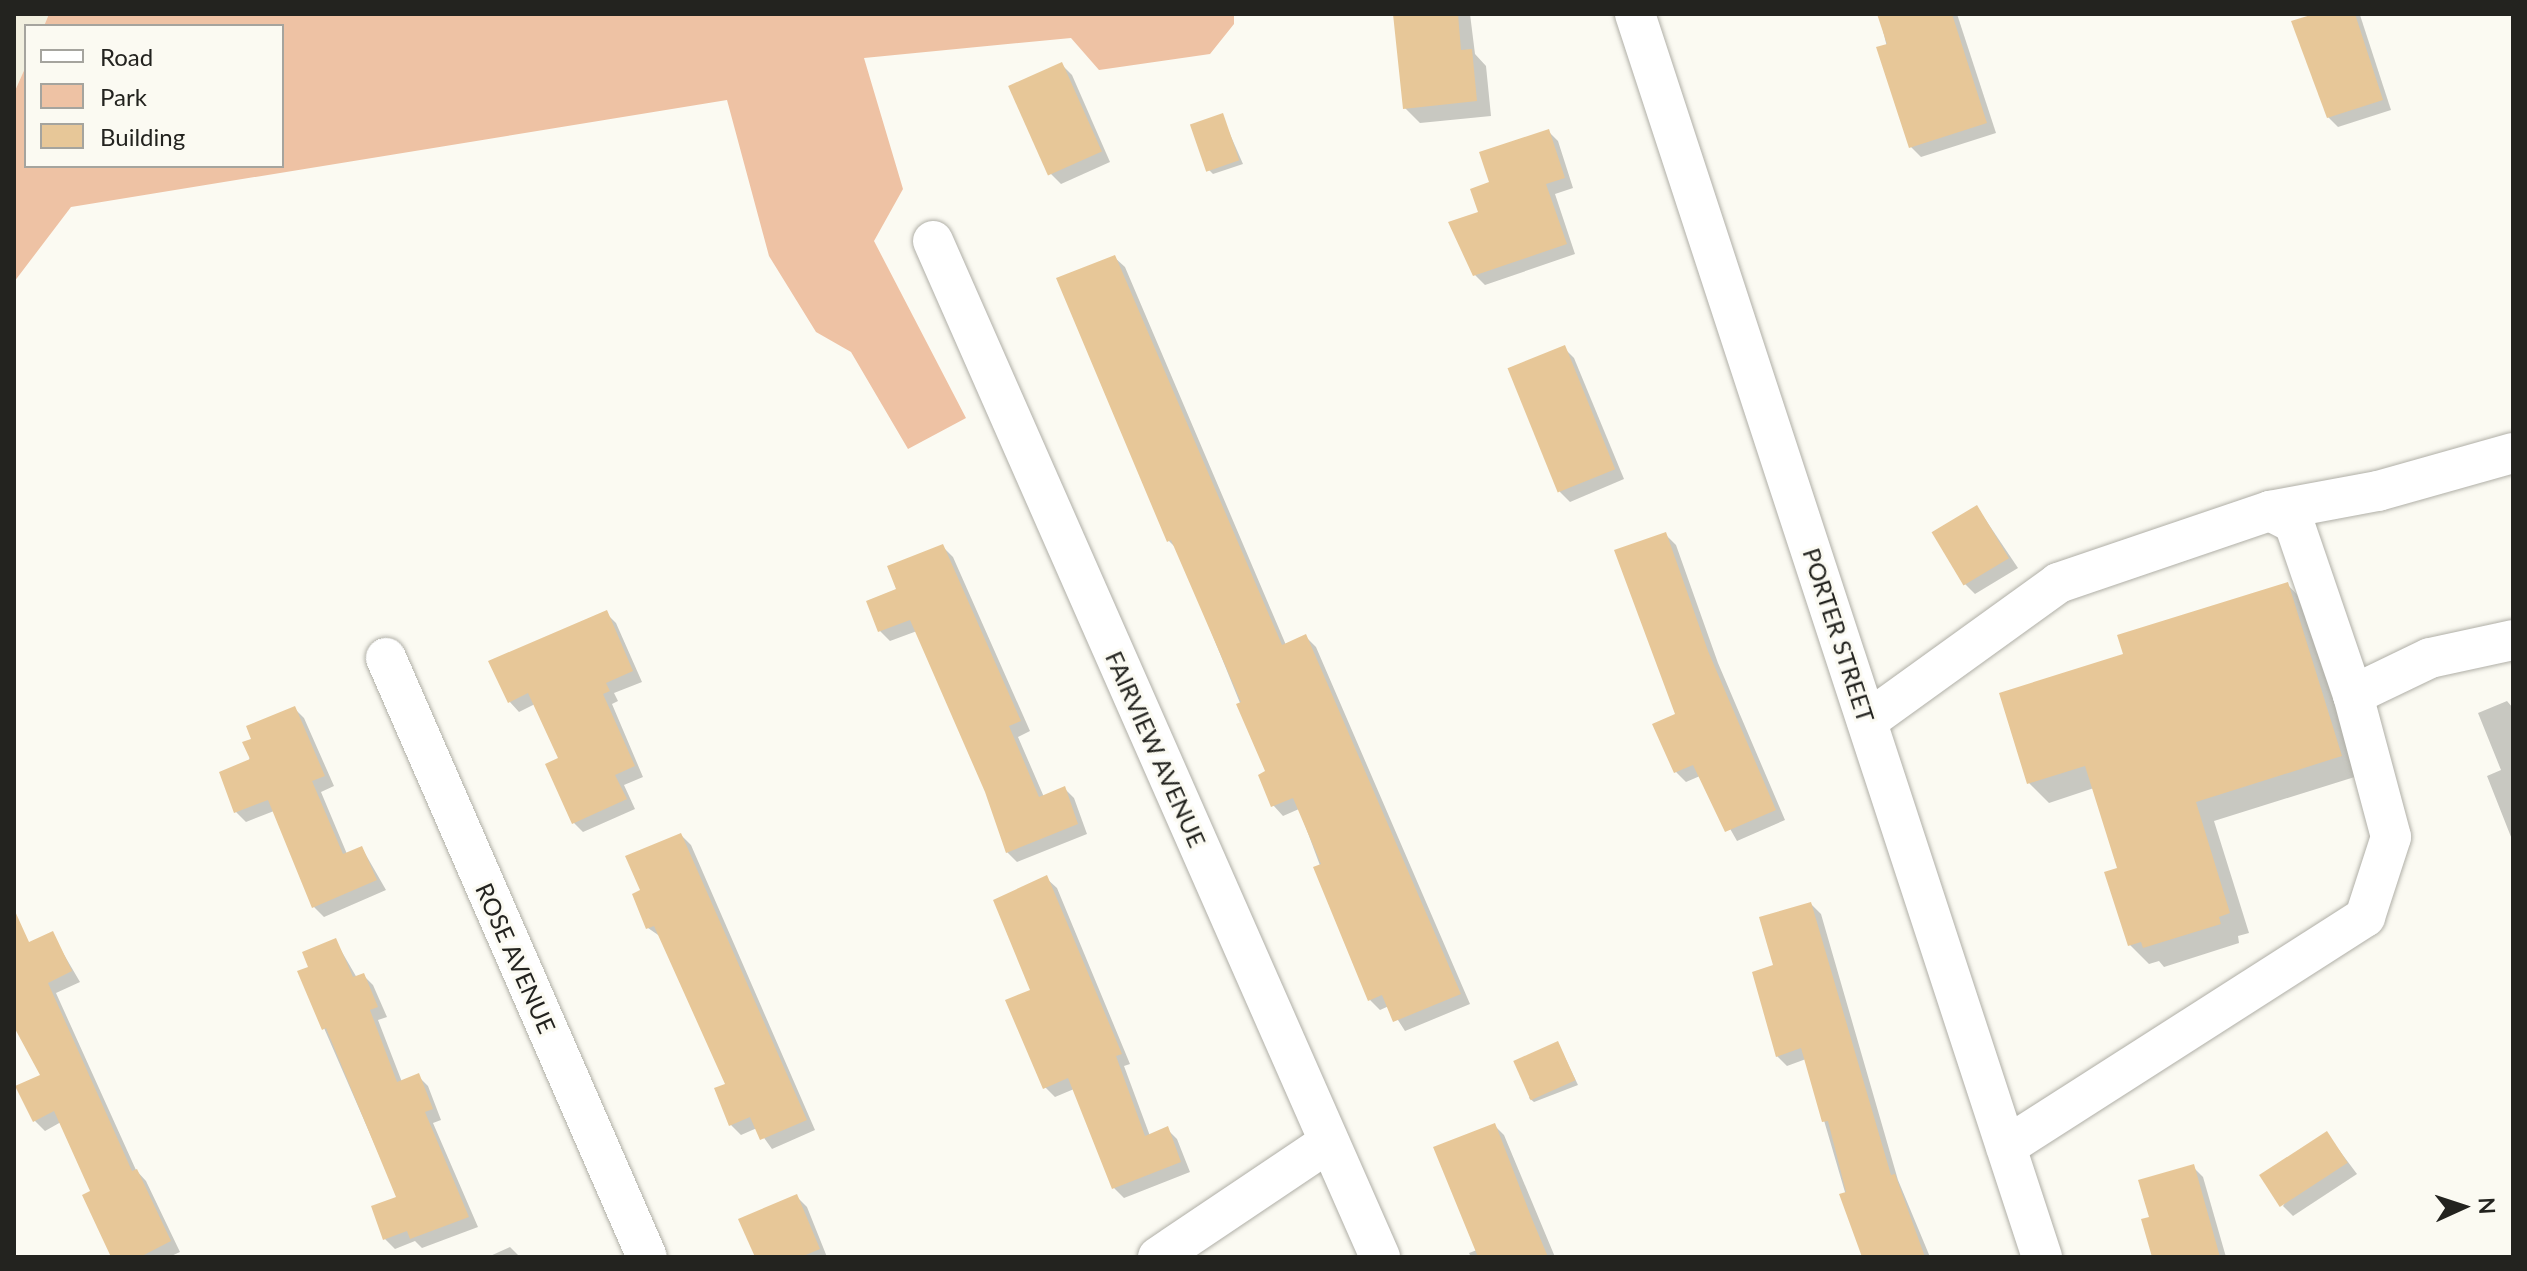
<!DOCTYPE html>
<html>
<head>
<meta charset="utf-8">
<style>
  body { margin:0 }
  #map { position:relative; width:2527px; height:1271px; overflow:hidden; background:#fbfaf2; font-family:Lato,sans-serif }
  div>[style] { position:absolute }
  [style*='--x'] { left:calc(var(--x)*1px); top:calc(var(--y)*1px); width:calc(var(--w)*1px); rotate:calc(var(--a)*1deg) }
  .built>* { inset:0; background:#f1efdf }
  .green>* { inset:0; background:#eec2a4 }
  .shadow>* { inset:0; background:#0003 }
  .building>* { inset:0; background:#e7c798; transform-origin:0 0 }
  .roads { filter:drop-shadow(0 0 2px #b0afa7) drop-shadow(0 0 2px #b0afa7) }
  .minor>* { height:40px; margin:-20px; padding:0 20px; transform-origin:20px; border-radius:20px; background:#fff }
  span { translate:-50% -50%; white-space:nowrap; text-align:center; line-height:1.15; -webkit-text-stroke:6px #fbfaf2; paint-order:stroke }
  .street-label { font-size:24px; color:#23231f }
  .frame { position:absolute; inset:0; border:16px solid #23231f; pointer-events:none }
  .legend { position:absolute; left:24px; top:24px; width:260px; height:144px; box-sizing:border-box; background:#fbfaf2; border:2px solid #a5a49e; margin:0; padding:10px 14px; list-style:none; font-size:24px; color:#23231f }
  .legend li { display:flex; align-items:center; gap:16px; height:40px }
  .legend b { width:40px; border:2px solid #a5a49e }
  .north { position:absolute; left:2423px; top:1167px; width:80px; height:80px; -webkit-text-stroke:6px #fbfaf2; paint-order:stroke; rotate:87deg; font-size:22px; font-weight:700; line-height:32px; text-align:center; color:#23231f }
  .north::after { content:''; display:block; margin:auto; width:28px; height:36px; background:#23231f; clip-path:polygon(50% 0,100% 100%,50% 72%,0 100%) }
</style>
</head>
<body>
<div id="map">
  <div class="built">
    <i style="clip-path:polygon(14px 14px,49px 14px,44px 26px,26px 26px,26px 66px,14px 93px)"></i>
  </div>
  <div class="green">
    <i style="clip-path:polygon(49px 14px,1234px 14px,1234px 24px,1210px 54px,1099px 70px,1071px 38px,864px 58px,903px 189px,874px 241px,966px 418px,908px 449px,851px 352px,816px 332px,769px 256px,727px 100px,71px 207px,14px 282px,14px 93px,26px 66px,26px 166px,282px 166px,282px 26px,44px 26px)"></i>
  </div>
  <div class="shadow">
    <i style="clip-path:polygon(1395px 14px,1470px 14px,1475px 54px,1486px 66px,1491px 116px,1420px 123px,1405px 108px)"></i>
    <i style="clip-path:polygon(1879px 14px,1957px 14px,1996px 133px,1921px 157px,1911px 147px)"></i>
    <i style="clip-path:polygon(2321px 14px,2360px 15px,2391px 110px,2338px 127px,2328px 117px)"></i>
    <i style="clip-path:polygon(1062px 65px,1072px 75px,1110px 162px,1061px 184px,1051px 174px)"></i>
    <i style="clip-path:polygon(1222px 116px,1243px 164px,1213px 174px,1209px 170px)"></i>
    <i style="clip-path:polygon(1548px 131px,1558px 141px,1573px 188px,1555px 194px,1575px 254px,1485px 285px,1475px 275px,1480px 214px,1491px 183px)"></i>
    <i style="clip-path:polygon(1114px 257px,1125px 267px,1286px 645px,1306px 637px,1316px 647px,1470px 1004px,1405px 1031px,1389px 1006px,1380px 1010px,1370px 1000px,1299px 809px,1283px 816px,1273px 805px,1268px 772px,1178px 550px,1168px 540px)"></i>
    <i style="clip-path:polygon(1564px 348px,1574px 358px,1624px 479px,1570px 502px,1560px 492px)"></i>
    <i style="clip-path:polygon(1977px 507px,2018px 568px,1975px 594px,1965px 584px)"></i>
    <i style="clip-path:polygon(1666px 535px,1676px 545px,1718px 663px,1785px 820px,1737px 841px,1700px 776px,1686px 782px,1676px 772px,1677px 715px)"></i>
    <i style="clip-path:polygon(943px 547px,953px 557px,1030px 731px,1018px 737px,1044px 797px,1064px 788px,1074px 798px,1087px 834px,1017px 862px,1007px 852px,987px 791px,917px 631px,890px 641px,880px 631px,899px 590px)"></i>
    <i style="clip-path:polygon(2287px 584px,2306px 604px,2361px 775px,2214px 821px,2249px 933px,2238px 936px,2239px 943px,2164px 967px,2159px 961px,2149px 964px,2130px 945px,2119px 869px,2094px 788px,2049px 803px,2029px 783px,2001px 694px,2125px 655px)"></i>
    <i style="clip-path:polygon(606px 613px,616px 623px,642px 682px,614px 693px,618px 701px,612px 704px,643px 777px,624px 785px,635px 809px,583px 832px,573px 822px,560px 759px,535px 704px,519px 712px,509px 701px)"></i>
    <i style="clip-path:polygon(2507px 701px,2513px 708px,2513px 842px,2487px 776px,2501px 770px,2478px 713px)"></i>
    <i style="clip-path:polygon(294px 708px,304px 718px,334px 786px,321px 792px,347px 854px,362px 848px,386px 890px,324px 917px,314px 907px,274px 811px,246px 822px,236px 812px,254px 740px)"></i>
    <i style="clip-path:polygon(681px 835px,691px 845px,815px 1130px,772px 1149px,757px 1128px,741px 1135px,731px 1125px,728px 1085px,661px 937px,648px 928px,642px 891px)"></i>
    <i style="clip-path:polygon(1046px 878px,1057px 888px,1130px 1064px,1124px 1066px,1150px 1136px,1167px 1129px,1177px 1139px,1190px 1172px,1124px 1198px,1114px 1188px,1074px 1089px,1055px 1097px,1045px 1087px,1033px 991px)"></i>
    <i style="clip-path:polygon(1811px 904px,1821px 914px,1898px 1180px,1930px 1257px,1864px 1257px,1806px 1059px,1787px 1066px,1777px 1056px,1776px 967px)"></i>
    <i style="clip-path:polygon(52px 934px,80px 982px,56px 993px,136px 1170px,146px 1181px,180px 1252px,169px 1257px,113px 1257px,93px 1192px,61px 1122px,45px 1131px,35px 1121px,42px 1076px,14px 1022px,14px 952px)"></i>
    <i style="clip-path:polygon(335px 940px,357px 978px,363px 975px,373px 985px,387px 1017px,378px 1020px,402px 1082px,418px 1076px,428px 1086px,441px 1120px,433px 1123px,478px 1227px,422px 1248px,415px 1241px,395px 1249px,385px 1239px,398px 1198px,324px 1028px,310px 968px)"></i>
    <i style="clip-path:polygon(1558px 1043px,1578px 1085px,1534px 1102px,1529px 1098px)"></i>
    <i style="clip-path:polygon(1494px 1125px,1504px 1135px,1555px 1257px,1471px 1257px,1469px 1253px,1477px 1250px)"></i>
    <i style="clip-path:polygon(2327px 1134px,2357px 1174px,2293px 1216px,2283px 1206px)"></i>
    <i style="clip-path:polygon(2193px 1167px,2203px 1177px,2226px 1257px,2154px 1257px,2151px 1218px)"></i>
    <i style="clip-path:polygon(797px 1197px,807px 1207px,827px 1257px,760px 1257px)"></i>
    <i style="clip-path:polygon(510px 1247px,520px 1257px,488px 1257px)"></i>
  </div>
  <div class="building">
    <i style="clip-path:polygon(1393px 14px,1458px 14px,1461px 50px,1472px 49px,1477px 101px,1403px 109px)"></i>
    <i style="clip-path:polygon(1877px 14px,1952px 14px,1987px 123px,1909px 148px,1876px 47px,1887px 44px)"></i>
    <i style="clip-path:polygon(2314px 14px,2355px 14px,2383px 100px,2327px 118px,2291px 21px)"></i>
    <i style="left:1062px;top:62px;width:98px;height:59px;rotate:66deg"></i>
    <i style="left:1223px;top:113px;width:50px;height:35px;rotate:71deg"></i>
    <i style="clip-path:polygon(1549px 129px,1565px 178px,1546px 184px,1567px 244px,1473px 276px,1448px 222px,1478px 212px,1470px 189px,1489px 182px,1479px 152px)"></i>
    <i style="clip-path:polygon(1115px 255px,1282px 645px,1306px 634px,1461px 994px,1393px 1022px,1382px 995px,1368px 1001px,1313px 867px,1321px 864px,1293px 798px,1271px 807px,1258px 775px,1265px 771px,1236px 704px,1241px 702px,1171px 540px,1167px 542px,1056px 278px)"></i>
    <i style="left:1565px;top:345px;width:134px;height:62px;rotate:68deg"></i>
    <i style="left:1977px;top:505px;width:62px;height:53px;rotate:59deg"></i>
    <i style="clip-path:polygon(1666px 532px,1708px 651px,1776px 810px,1725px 832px,1693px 765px,1674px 773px,1652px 724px,1675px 714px,1614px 550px)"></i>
    <i style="clip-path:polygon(943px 544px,1021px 721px,1009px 726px,1039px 797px,1065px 786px,1078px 824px,1006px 853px,985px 792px,910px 620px,878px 632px,866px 601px,896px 589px,887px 566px)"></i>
    <i style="clip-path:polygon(2288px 582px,2342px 756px,2196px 802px,2230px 913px,2219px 917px,2221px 924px,2143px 948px,2141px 942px,2128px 946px,2104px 872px,2117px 868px,2085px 766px,2027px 784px,1999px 693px,2123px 654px,2117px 635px)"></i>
    <i style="clip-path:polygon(607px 610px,633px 671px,606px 683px,610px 691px,603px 694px,635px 766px,615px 775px,627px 799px,572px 824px,545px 764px,558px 758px,528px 693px,508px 703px,488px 661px)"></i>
    <i style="clip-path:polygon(295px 706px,325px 776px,312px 781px,343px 854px,362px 846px,377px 880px,312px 908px,268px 800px,234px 813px,219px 772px,250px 759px,242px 742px,251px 739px,246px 726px)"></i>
    <i style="clip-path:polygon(681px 833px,807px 1120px,760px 1140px,750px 1117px,729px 1126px,714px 1088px,725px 1084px,654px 926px,646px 929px,632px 894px,640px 890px,625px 856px)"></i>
    <i style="clip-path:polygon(1047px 875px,1122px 1054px,1116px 1056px,1145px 1136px,1168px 1126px,1181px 1162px,1112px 1189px,1068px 1078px,1043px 1089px,1005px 1000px,1030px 990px,993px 900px)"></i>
    <i style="clip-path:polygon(1811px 902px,1891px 1175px,1895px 1174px,1925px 1257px,1862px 1257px,1839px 1194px,1846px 1192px,1828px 1121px,1822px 1122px,1801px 1048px,1776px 1057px,1752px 972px,1773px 965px,1759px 917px)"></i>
    <i style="clip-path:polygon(14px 909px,29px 942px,53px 931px,72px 971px,48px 983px,132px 1171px,137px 1169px,171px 1241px,140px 1257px,111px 1257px,82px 1195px,90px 1191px,54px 1111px,33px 1122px,15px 1086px,40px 1075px,14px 1027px)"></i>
    <i style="clip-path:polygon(336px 938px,353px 977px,364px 973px,378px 1007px,370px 1010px,397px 1082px,419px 1073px,433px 1109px,425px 1112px,469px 1217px,410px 1239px,407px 1231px,383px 1240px,371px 1206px,396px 1197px,326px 1028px,322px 1030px,297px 971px,308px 967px,302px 952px)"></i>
    <i style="left:1558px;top:1041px;width:43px;height:49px;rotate:66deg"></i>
    <i style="clip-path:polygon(1495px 1123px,1532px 1219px,1548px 1257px,1478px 1257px,1433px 1147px)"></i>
    <i style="left:2327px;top:1131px;width:38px;height:81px;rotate:57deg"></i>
    <i style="clip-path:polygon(2194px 1164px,2220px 1257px,2152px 1257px,2141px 1219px,2149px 1217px,2138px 1180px)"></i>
    <i style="clip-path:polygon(797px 1194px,820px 1249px,801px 1257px,755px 1257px,738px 1219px)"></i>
  </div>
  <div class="roads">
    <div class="minor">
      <i style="--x:1635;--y:14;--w:1308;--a:71.87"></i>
      <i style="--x:933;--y:241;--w:1110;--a:66.25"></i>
      <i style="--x:2270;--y:511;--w:110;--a:-10.5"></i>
      <i style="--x:2378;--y:491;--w:140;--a:-15.7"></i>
      <i style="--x:386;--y:658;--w:653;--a:66.46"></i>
      <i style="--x:2353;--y:695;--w:85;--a:-25.7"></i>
      <i style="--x:2430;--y:658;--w:85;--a:-12.2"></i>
      <i style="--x:1867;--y:721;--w:236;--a:-35.8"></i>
      <i style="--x:2058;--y:583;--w:224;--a:-18.8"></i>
      <i style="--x:2270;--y:511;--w:27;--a:27"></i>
      <i style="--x:2294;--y:523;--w:182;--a:71.1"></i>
      <i style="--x:2353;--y:695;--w:147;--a:75"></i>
      <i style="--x:2391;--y:837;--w:84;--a:108"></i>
      <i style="--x:2365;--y:917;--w:426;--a:147.4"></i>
      <i style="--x:1158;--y:1257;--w:206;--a:-33.9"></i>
    </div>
  </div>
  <div class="street-label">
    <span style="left:1839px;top:635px;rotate:72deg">PORTER STREET</span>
    <span style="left:1156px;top:749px;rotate:66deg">FAIRVIEW AVENUE</span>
    <span style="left:516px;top:958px;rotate:66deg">ROSE AVENUE</span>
  </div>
  <div class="frame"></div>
  <ul class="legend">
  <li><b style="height:10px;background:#fff"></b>Road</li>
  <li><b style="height:22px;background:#eec2a4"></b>Park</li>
  <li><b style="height:22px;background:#e7c798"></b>Building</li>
  </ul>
  <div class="north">N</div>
</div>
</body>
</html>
